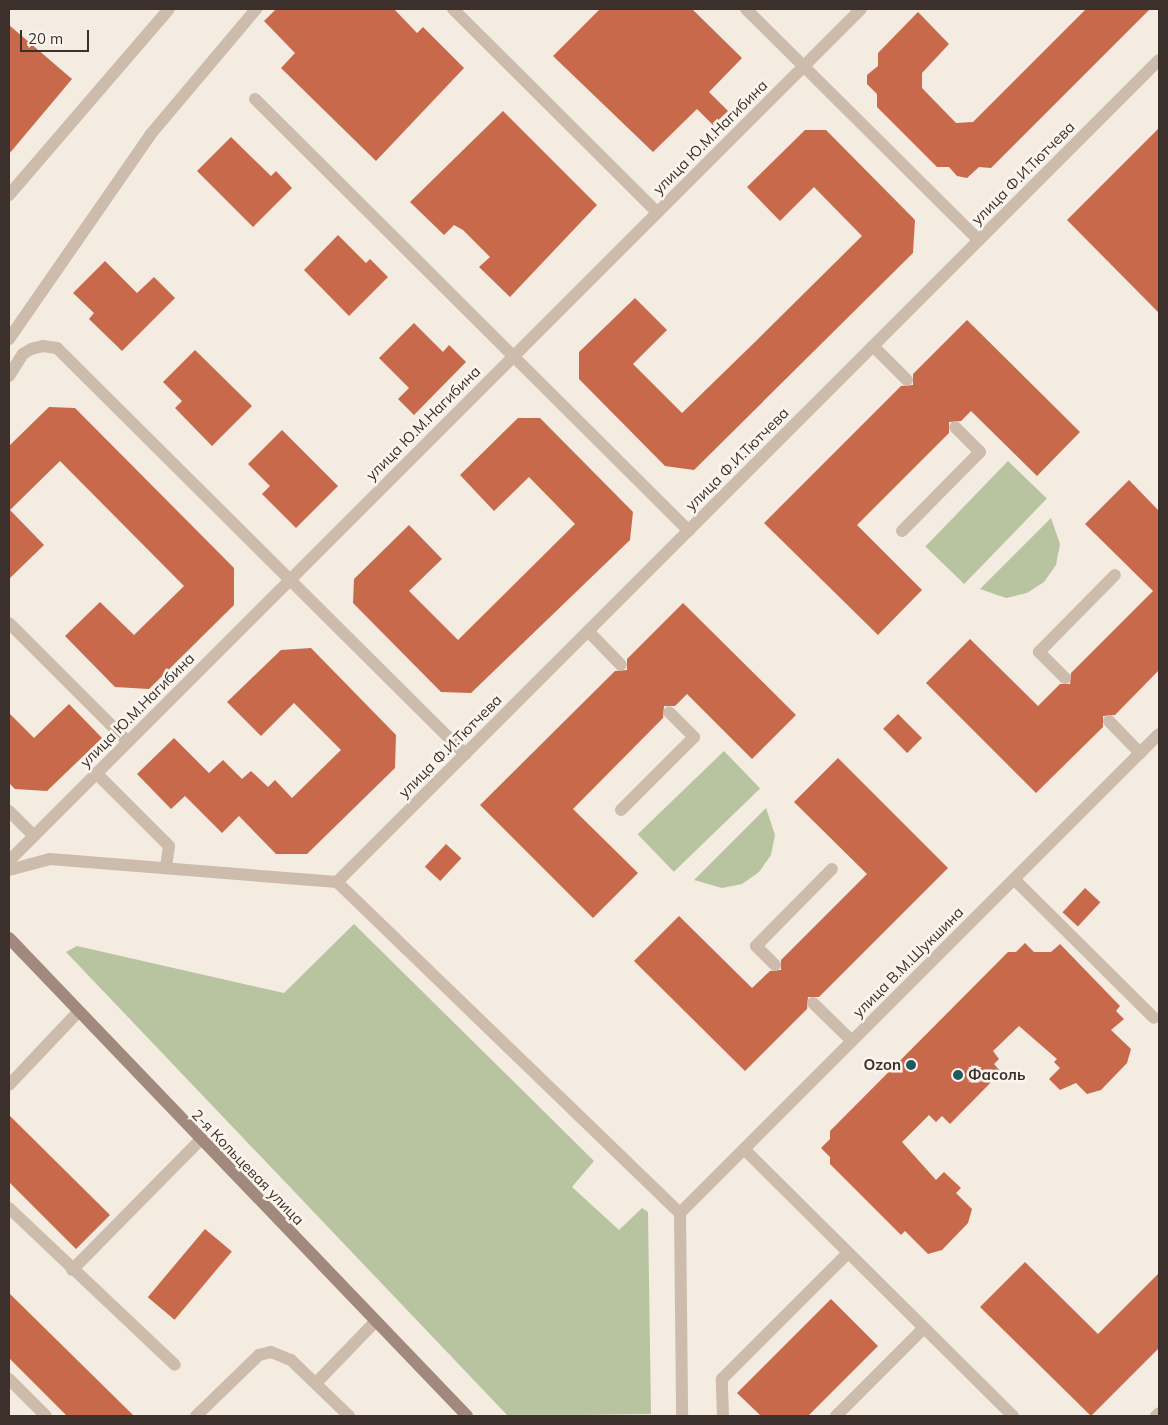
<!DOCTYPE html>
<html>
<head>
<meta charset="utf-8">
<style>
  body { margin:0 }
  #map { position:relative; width:1168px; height:1425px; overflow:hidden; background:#f4ebe1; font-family:Mulish,sans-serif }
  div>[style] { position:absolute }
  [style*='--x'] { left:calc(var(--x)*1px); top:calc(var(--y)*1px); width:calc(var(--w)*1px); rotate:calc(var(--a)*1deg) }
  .green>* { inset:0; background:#b8c4a0; transform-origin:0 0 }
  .building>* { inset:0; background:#c8694b; transform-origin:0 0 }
  .lane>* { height:12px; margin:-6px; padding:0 6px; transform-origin:6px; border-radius:6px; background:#cdbbac }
  .street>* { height:12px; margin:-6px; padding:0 6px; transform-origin:6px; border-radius:6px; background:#cdbbac }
  .secondary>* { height:12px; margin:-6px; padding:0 6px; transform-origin:6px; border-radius:6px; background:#a18a7d }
  .dots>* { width:14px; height:14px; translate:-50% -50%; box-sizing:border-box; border:2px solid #fbf5ee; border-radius:50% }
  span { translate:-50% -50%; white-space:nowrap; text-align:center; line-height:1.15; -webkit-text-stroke:5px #fbf5ee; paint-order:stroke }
  .street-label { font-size:15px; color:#3b302b }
  .poi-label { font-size:15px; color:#3b302b; font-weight:700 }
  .right { translate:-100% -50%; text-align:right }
  .left { translate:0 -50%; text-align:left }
  .frame { position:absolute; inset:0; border:10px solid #3b302b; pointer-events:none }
  .scale { position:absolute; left:20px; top:30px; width:69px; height:22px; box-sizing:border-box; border:2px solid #3b302b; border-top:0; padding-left:6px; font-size:15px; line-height:18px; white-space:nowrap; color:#3b302b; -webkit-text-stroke:4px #fbf5ee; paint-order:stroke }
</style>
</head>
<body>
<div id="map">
  <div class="green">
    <i style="left:1008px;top:461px;width:54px;height:119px;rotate:44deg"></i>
    <i style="clip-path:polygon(1051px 518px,1060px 544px,1056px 565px,1044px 582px,1027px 593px,1006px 598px,980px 589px)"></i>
    <i style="left:724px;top:751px;width:52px;height:120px;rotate:46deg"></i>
    <i style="clip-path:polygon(766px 808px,775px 835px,771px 855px,759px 872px,742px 884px,722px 888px,694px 880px)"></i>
    <i style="clip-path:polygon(354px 924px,594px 1161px,572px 1187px,619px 1230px,642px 1208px,648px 1212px,651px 1414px,508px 1416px,66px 952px,77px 946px,284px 993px)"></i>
  </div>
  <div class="building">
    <i style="clip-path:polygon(276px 9px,394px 9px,417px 33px,423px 27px,464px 68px,376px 161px,281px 68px,295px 53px,264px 21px)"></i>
    <i style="clip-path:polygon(600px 9px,692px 9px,742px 58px,709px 92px,728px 111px,713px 125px,697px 109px,653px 152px,553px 56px)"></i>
    <i style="clip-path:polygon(1086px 9px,1150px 9px,991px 168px,979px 167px,967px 178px,957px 176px,949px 167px,937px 167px,877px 107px,877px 94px,867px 84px,867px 75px,878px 66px,878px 53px,918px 12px,949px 44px,922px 73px,922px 88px,956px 123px,973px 122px)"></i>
    <i style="clip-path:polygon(9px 25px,72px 79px,9px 154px)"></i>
    <i style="clip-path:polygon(503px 111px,597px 205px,510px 297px,479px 267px,490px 257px,463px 230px,454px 225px,444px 235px,410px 202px)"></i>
    <i style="clip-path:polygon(1159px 128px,1159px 313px,1067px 220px)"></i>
    <i style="clip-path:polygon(805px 130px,826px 130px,915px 220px,913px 253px,694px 470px,665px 466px,579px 379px,579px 352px,635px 298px,667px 330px,633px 364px,682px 413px,755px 342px,862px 236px,814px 187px,780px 221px,747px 187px)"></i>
    <i style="clip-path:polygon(231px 137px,271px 176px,276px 171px,292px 188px,253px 227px,197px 171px)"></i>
    <i style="clip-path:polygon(338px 235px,366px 263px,370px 259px,388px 277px,349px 316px,304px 270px)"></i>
    <i style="clip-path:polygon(105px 261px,137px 293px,154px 277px,175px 298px,122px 351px,89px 319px,94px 313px,73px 293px)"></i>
    <i style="clip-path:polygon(967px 320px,1080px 432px,1037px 476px,971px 411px,961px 421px,949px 422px,949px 433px,857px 525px,922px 590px,878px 635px,764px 523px,901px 386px,913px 385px,913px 374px)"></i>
    <i style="clip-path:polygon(414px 323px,443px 352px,449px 345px,466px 362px,414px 415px,398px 399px,409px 388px,379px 358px)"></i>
    <i style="clip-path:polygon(195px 350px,252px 406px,212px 446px,175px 408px,182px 401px,163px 382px)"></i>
    <i style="clip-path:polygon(49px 407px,75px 408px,234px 568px,234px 605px,149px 689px,115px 687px,65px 636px,100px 602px,134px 635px,184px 586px,60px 461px,10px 510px,44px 545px,9px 579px,9px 446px)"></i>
    <i style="clip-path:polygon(518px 418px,540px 418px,633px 512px,630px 540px,471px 693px,441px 692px,353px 603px,354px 579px,409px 525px,442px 559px,409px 591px,458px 640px,575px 524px,529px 477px,494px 511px,460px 475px)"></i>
    <i style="clip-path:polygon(282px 430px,338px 486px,296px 528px,262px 494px,270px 486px,248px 464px)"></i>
    <i style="clip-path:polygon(1129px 480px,1159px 511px,1159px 670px,1115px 715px,1103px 716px,1103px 727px,1036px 793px,926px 683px,970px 639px,1038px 706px,1060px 684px,1070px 684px,1071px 673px,1153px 591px,1085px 524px)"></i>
    <i style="clip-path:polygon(683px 603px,796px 715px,752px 759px,687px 694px,675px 706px,664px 706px,663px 718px,573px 809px,638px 873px,593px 918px,480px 805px,615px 671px,627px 670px,627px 659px)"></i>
    <i style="clip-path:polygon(311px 648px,396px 735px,395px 768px,307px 854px,276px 854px,239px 816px,222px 833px,185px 796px,171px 809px,137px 774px,174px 738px,209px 773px,223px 760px,242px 779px,251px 771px,268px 787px,275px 780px,292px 798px,341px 750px,294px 703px,261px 736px,227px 702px,281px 650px)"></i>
    <i style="clip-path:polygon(69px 704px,102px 738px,47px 791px,15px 789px,9px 783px,9px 713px,34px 738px)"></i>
    <i style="left:898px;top:714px;width:34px;height:21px;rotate:45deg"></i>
    <i style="clip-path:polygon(838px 758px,948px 868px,819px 997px,808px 997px,807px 1009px,745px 1071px,634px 961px,679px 916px,752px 988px,770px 971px,781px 970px,781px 960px,867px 874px,794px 802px)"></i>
    <i style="left:446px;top:844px;width:21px;height:31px;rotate:43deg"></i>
    <i style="left:1085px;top:888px;width:21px;height:33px;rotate:43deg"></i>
    <i style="clip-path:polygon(1025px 943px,1034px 952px,1051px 952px,1060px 944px,1120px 1006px,1116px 1011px,1124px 1019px,1111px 1030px,1131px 1049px,1127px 1063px,1101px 1090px,1087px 1094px,1076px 1083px,1060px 1090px,1049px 1079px,1060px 1068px,1054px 1062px,1057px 1059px,1019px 1026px,993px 1051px,999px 1059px,994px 1064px,1001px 1072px,950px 1124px,942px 1116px,936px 1122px,929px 1115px,902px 1142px,936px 1180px,944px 1172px,961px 1188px,956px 1193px,972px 1209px,968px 1223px,942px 1250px,928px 1254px,905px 1231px,901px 1235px,830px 1164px,830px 1157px,821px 1148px,830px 1139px,830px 1131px,1008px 952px,1016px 952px)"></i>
    <i style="clip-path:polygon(9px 1115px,110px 1215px,76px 1249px,9px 1182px)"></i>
    <i style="left:205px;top:1229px;width:35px;height:89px;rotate:40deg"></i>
    <i style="clip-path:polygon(1025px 1262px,1098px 1334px,1159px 1273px,1159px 1348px,1091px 1416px,980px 1307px)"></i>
    <i style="clip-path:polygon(9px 1293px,134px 1416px,67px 1416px,9px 1358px)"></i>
    <i style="clip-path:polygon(831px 1299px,878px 1346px,808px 1416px,761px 1416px,737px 1393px)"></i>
  </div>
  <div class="lane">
    <i style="--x:453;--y:9;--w:288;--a:44.9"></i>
    <i style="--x:746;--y:9;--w:328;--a:44.8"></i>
    <i style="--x:255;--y:99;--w:612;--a:44.87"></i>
    <i style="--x:9;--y:195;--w:245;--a:-49.3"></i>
    <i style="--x:873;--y:346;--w:48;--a:45"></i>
    <i style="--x:9;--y:376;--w:26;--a:-58"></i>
    <i style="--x:23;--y:354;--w:9;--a:-32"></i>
    <i style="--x:31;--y:349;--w:12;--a:-14"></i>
    <i style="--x:43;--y:346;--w:14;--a:8"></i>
    <i style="--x:57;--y:348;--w:576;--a:44.86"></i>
    <i style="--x:902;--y:531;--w:111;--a:-45.4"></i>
    <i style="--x:980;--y:452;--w:35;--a:-135"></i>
    <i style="--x:9;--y:623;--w:168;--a:45"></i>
    <i style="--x:588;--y:631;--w:47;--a:45.9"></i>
    <i style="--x:1065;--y:678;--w:37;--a:-135"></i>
    <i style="--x:1039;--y:652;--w:108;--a:-45.4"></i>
    <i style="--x:1109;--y:721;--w:45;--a:45.9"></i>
    <i style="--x:96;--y:773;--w:103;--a:45"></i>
    <i style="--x:169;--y:846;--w:22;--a:98"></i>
    <i style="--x:621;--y:810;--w:103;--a:-45"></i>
    <i style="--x:694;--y:737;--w:35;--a:-135"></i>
    <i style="--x:9;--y:811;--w:35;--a:45"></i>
    <i style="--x:1014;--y:879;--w:197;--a:44.8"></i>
    <i style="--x:775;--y:965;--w:27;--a:-135"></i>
    <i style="--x:756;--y:946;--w:108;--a:-45.4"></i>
    <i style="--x:813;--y:1003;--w:54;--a:44.3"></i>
    <i style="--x:9;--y:1085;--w:99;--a:-46.6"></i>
    <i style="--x:9;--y:1208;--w:228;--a:43.4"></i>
    <i style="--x:72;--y:1270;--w:181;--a:-45.4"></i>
    <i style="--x:9;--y:1379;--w:52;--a:45"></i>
    <i style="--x:316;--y:1383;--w:85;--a:-46"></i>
    <i style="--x:196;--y:1416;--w:88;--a:-44.1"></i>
    <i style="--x:259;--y:1355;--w:12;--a:-14"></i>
    <i style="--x:271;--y:1352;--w:22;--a:22"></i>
    <i style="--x:291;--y:1360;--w:81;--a:44"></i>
    <i style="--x:723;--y:1416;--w:37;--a:-92"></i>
    <i style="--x:722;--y:1379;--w:178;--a:-45"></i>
    <i style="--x:836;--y:1416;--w:124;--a:-45"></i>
  </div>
  <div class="street">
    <i style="--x:9;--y:339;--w:248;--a:-55.3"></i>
    <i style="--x:150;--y:135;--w:165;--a:-49.9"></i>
    <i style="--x:9;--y:861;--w:1205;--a:-45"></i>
    <i style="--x:9;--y:870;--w:42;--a:-15"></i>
    <i style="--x:50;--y:859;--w:288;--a:4.6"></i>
    <i style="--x:337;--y:882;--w:477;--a:44"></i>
    <i style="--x:680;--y:1213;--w:203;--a:89.4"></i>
    <i style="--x:337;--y:882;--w:1162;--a:-45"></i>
    <i style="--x:744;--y:1149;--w:379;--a:44.8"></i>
    <i style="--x:680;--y:1213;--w:677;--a:-45"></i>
    <i style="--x:1156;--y:1416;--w:4;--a:-45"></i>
  </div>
  <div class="secondary">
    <i style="--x:9;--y:938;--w:662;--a:46.22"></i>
  </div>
  <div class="dots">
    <i style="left:911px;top:1065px;background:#1f5a5e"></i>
    <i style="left:958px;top:1075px;background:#1f5a5e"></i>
  </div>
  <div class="street-label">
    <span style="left:710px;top:137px;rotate:-45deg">улица Ю.М.Нагибина</span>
    <span style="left:1023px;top:173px;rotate:-45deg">улица Ф.И.Тютчева</span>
    <span style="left:423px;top:423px;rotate:-45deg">улица Ю.М.Нагибина</span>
    <span style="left:737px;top:459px;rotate:-45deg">улица Ф.И.Тютчева</span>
    <span style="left:137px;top:710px;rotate:-45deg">улица Ю.М.Нагибина</span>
    <span style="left:450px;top:746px;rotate:-45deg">улица Ф.И.Тютчева</span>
    <span style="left:908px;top:962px;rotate:-45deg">улица В.М.Шукшина</span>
    <span style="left:248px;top:1167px;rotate:46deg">2-я Кольцевая улица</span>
  </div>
  <div class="poi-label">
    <span class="right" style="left:901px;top:1065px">Ozon</span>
    <span class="left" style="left:968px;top:1075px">Фасоль</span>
  </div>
  <div class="frame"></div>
  <div class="scale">20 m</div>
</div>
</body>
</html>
